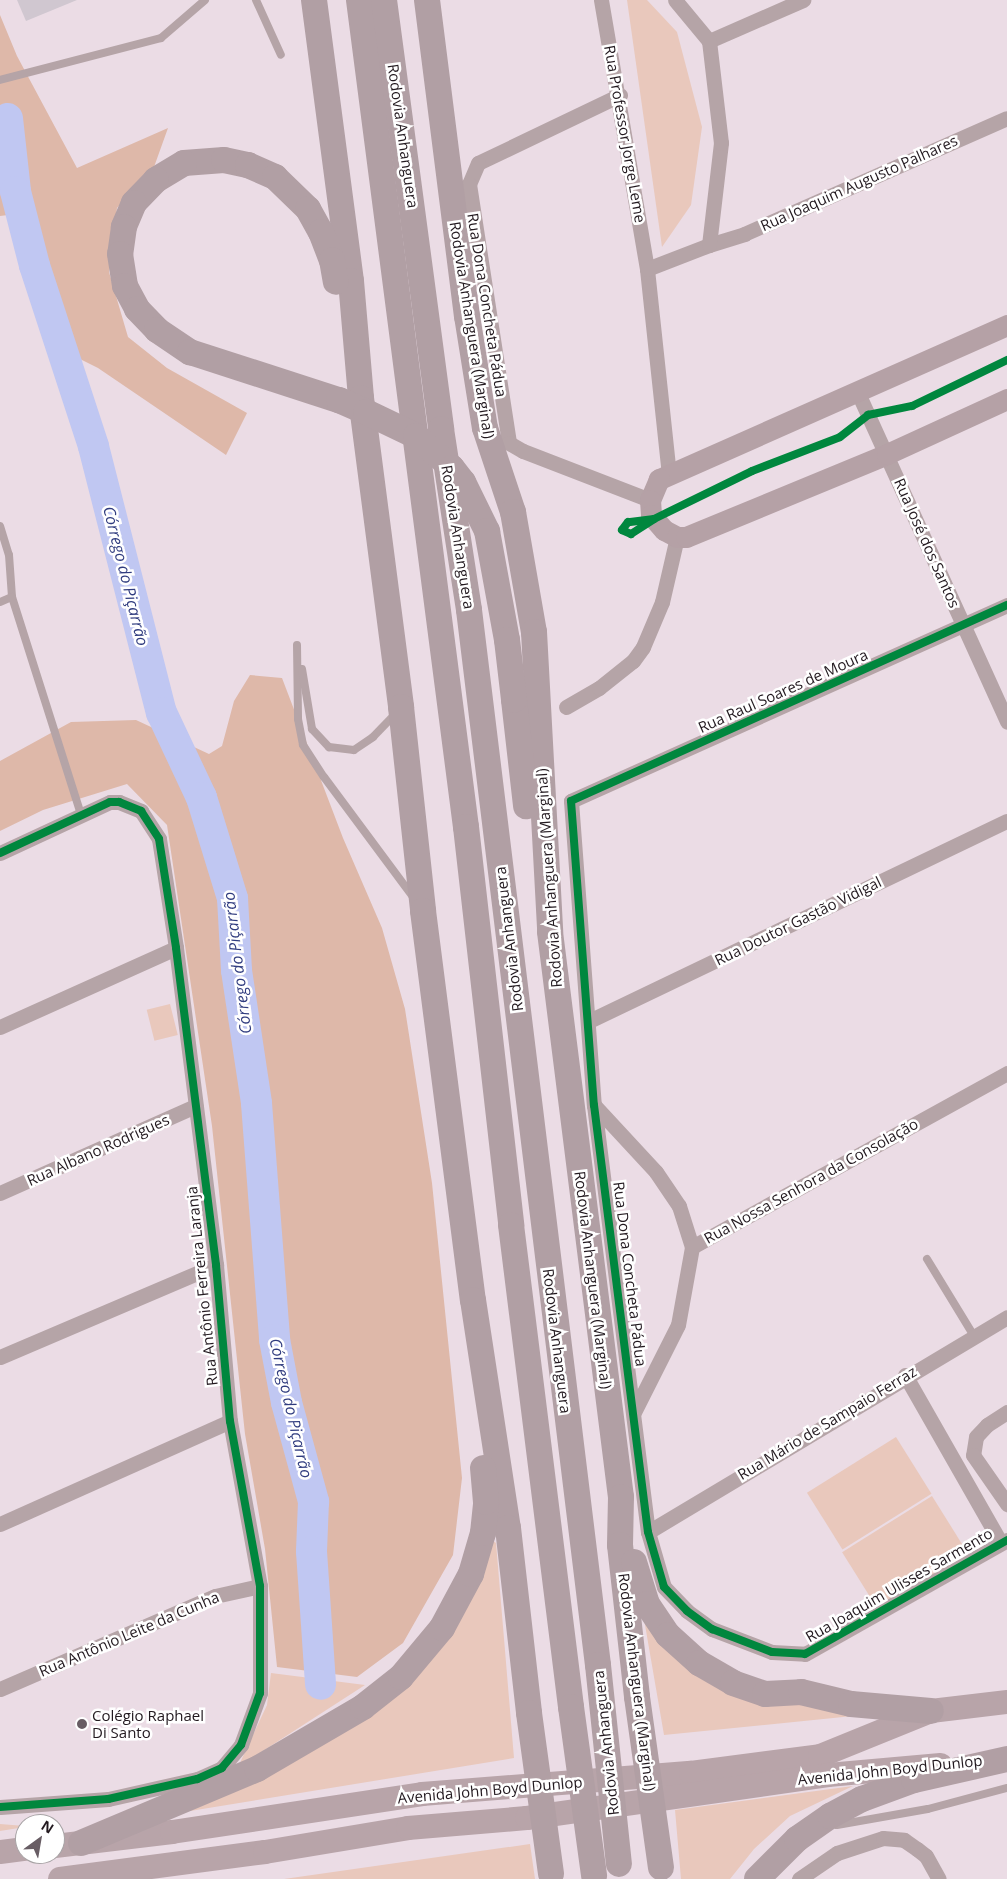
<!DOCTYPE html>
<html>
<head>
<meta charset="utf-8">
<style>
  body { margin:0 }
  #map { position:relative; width:1007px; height:1879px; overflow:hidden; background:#ebdce5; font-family:"Open Sans",sans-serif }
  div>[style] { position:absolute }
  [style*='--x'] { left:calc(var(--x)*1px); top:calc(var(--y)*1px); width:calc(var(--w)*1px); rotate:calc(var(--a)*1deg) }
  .green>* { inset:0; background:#e9c8bc; transform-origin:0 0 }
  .forest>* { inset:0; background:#deb8a9 }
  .river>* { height:31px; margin:-15.5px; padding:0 15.5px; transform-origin:15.5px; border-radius:15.5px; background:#c0c7f2 }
  .building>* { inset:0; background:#d0c7d0 }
  .lane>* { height:8px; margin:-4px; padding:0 4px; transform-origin:4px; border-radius:4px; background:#b5a4a7 }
  .street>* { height:15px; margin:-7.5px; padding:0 7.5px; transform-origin:7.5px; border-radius:7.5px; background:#b5a4a7 }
  .secondary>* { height:21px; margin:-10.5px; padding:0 10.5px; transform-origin:10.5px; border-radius:10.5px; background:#b5a1a6 }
  .primary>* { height:24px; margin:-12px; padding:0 12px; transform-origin:12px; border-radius:12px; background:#b8a4a9 }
  .highway>* { height:26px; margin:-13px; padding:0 13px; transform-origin:13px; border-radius:13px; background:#b19fa4 }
  .highway-bridge>* { height:26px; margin:-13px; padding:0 13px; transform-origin:13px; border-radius:13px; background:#b19fa4 }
  .cycleway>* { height:8px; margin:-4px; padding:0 4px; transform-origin:4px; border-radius:4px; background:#00873e }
  .dots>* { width:14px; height:14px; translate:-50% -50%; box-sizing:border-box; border:2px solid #fff; border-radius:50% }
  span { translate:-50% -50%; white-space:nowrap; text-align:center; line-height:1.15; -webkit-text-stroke:5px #fff; paint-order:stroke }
  .street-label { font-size:15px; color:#22191f }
  .poi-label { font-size:15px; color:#22191f }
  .left { translate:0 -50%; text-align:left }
  .water-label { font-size:16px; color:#303c7f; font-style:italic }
  .north { position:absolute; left:15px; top:1814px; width:50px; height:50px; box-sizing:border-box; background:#fff; border:1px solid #a7a3a5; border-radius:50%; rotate:32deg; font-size:14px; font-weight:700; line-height:20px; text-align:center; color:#22191f }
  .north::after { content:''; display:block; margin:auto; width:18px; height:22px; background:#685d64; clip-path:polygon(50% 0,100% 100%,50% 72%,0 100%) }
</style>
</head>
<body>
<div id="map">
  <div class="green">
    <i style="clip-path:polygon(627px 0,647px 0,677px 32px,702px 127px,691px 205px,662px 247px)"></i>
    <i style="left:170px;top:1004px;width:32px;height:24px;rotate:76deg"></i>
    <i style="left:896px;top:1437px;width:67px;height:105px;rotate:58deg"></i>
    <i style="left:932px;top:1496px;width:68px;height:106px;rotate:58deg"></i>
    <i style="clip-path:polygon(492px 1540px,496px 1543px,514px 1758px,190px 1811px,389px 1694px)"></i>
    <i style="clip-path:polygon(644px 1619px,666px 1645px,853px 1716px,664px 1735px)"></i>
    <i style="clip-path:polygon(271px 1673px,365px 1685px,238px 1767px,267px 1705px)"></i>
    <i style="clip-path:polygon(853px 1786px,790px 1816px,754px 1849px,730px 1879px,681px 1879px,675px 1810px)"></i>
    <i style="clip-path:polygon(0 1824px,25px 1826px,25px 1827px,0 1831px)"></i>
    <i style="clip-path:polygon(530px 1844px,535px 1879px,284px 1879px)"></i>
  </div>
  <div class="forest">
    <i style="clip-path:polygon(0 15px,17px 56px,77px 168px,168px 128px,154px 167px,117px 208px,109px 272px,128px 337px,167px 368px,247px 413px,226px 455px,98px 368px,76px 357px,32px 212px,0 216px)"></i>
    <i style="clip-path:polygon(250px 675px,282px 678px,343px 838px,382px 928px,405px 1009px,432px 1183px,462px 1478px,453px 1555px,403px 1643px,357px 1677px,277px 1667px,265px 1549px,245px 1434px,212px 1126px,167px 825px,127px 784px,43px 810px,0 831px,0 761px,71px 722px,136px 720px,209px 754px,222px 746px,234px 701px)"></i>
  </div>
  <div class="river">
    <i style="--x:7;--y:118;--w:73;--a:83.7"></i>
    <i style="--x:15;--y:191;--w:76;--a:75.6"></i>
    <i style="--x:34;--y:265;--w:190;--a:71.9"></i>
    <i style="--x:93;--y:446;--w:275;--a:75.7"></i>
    <i style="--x:161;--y:712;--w:94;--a:64.8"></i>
    <i style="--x:201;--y:797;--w:106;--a:72.9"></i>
    <i style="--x:232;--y:898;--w:72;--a:86.8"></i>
    <i style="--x:236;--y:970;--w:134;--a:81.4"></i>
    <i style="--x:256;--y:1103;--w:237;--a:85.6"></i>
    <i style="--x:274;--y:1339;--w:64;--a:79.2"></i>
    <i style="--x:286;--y:1402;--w:103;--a:74.7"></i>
    <i style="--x:313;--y:1501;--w:50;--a:92.3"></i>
    <i style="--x:311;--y:1551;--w:133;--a:86.1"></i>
  </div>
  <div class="building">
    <i style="clip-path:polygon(17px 0,77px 0,26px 21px)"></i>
  </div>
  <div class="lane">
    <i style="--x:256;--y:0;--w:60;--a:65.6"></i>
    <i style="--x:0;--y:80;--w:166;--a:-14.6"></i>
    <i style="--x:161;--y:38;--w:58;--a:-40.8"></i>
    <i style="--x:0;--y:526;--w:30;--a:73"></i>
    <i style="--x:9;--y:555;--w:42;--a:85.9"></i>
    <i style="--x:12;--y:597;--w:228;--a:72.4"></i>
    <i style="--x:0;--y:602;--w:13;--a:-23"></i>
    <i style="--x:297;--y:645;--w:74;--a:89.2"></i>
    <i style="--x:298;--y:719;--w:26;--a:79"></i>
    <i style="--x:303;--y:745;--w:38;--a:57"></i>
    <i style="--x:324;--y:777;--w:149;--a:53.4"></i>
    <i style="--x:302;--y:669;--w:61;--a:80.5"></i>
    <i style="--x:312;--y:729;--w:25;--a:47"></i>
    <i style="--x:329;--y:747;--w:25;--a:7"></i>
    <i style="--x:354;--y:750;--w:23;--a:-34"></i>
    <i style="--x:373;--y:737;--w:32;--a:-46"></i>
    <i style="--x:927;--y:1259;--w:90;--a:58.6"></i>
    <i style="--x:837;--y:1825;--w:92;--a:-10"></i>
    <i style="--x:928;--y:1809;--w:82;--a:-14.9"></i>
  </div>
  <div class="street">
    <i style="--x:601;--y:0;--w:273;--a:80.3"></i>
    <i style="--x:709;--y:41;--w:103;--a:-23.6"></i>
    <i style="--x:620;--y:95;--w:157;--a:154.4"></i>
    <i style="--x:478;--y:163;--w:23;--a:113"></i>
    <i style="--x:469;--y:184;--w:262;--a:81.2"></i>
    <i style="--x:509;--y:443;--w:16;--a:30"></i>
    <i style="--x:523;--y:451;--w:136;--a:21.1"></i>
    <i style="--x:709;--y:245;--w:37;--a:-17"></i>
    <i style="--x:744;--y:234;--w:287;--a:-23.8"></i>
    <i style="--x:858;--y:393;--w:361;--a:65.6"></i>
    <i style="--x:669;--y:475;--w:207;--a:-96.1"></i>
    <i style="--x:647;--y:269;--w:66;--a:-21.2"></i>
    <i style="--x:709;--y:245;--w:103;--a:-83.3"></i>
    <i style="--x:721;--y:143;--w:103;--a:-96.7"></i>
    <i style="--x:709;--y:41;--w:53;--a:-129.7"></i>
    <i style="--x:1007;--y:605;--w:478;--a:155.8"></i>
    <i style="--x:571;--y:801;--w:305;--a:85.7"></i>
    <i style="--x:594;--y:1105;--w:430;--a:82.8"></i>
    <i style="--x:648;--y:1532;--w:57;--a:73.8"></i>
    <i style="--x:664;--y:1587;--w:33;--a:46"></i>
    <i style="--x:687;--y:1611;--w:31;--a:36"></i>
    <i style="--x:712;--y:1629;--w:64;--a:21"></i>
    <i style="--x:772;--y:1652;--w:33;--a:3"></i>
    <i style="--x:805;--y:1654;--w:232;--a:-29.4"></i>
    <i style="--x:566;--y:707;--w:38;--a:-30"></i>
    <i style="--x:599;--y:688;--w:43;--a:-38.5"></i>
    <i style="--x:633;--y:661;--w:17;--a:-54"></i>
    <i style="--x:643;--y:647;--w:49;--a:-67.1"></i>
    <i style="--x:662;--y:602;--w:67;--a:-77"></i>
    <i style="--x:0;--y:853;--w:121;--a:-24.9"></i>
    <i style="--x:110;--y:802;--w:9;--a:0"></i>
    <i style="--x:119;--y:802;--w:24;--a:22"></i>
    <i style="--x:141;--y:811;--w:33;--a:57"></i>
    <i style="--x:159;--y:839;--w:110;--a:81.1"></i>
    <i style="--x:176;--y:948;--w:320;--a:82.8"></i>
    <i style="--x:216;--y:1265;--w:157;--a:84.9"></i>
    <i style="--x:230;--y:1421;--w:168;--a:79.7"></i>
    <i style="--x:260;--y:1586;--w:107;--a:90"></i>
    <i style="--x:260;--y:1693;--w:55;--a:110.1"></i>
    <i style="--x:241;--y:1745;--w:30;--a:130"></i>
    <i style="--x:222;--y:1768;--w:27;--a:156"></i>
    <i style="--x:197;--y:1779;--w:91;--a:167.3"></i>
    <i style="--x:108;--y:1799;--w:108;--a:175.8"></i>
    <i style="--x:589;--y:1021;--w:463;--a:-25.6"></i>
    <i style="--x:0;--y:1027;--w:193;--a:-24.2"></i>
    <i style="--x:594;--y:1105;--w:91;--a:47.2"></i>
    <i style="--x:656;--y:1172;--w:41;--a:55.9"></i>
    <i style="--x:679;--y:1206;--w:43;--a:72.4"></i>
    <i style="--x:0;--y:1193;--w:214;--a:-24"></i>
    <i style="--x:0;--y:1357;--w:235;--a:-23.1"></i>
    <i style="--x:905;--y:1375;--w:193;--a:60.3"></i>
    <i style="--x:634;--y:1412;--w:97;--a:-63.2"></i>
    <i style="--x:678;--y:1325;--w:79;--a:-79.8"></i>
    <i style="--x:692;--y:1247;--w:360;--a:-28.9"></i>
    <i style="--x:1007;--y:1412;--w:24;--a:147"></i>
    <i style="--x:987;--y:1425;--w:16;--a:133"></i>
    <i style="--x:976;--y:1437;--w:18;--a:99"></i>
    <i style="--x:973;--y:1455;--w:60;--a:55.2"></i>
    <i style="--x:0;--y:1524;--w:252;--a:-24.1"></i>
    <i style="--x:648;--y:1532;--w:418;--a:-30.9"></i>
    <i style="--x:0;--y:1689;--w:234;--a:-23.4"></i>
    <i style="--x:215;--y:1596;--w:46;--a:-12.5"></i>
    <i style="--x:799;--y:1879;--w:46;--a:-34.4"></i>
    <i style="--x:837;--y:1853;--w:48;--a:-18.1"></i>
    <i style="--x:883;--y:1838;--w:21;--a:5"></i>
    <i style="--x:904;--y:1840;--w:16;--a:35"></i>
    <i style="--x:917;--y:1849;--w:11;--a:38"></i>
    <i style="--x:926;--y:1856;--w:26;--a:61"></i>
  </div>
  <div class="secondary">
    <i style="--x:1007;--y:325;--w:381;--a:156.1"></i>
    <i style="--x:659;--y:479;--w:23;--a:113"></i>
    <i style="--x:650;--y:500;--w:15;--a:86"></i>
    <i style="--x:651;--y:515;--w:20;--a:49"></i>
    <i style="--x:664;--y:530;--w:15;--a:28"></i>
    <i style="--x:677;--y:537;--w:9;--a:0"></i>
    <i style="--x:686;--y:537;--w:217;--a:-22.4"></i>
    <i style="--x:887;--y:454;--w:132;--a:-24.6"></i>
  </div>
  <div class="primary">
    <i style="--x:55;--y:1846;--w:118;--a:-6.8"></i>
    <i style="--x:172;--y:1832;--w:253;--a:-8.6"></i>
    <i style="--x:422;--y:1794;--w:270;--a:-4.5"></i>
    <i style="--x:691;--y:1773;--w:130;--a:-7.5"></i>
    <i style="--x:820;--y:1756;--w:120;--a:-22.1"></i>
    <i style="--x:931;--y:1711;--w:77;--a:-6.8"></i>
    <i style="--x:0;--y:1852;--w:25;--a:-7"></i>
    <i style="--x:60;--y:1879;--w:207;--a:-7.5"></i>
    <i style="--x:265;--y:1852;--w:145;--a:-9.5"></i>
    <i style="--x:408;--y:1828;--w:119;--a:-4.8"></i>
    <i style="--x:527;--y:1818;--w:304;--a:-8.1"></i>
    <i style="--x:828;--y:1775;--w:113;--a:-5.1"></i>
  </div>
  <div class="highway">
    <i style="--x:314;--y:0;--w:283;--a:82.5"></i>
    <i style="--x:351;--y:281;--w:117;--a:85.1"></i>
    <i style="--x:361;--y:398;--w:312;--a:82.6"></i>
    <i style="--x:401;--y:707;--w:205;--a:83.8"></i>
    <i style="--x:423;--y:911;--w:392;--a:82.7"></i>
    <i style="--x:473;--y:1300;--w:231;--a:81.3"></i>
    <i style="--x:508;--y:1528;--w:186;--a:83.5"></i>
    <i style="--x:359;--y:0;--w:834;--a:82.63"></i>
    <i style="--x:466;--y:827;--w:401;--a:83.5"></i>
    <i style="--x:511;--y:1225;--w:486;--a:82.9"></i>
    <i style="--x:384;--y:0;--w:433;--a:82.4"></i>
    <i style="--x:441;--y:429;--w:183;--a:81.2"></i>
    <i style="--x:469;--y:610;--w:1063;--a:83.03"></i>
    <i style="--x:427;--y:0;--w:319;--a:82.8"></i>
    <i style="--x:467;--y:316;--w:113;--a:80.9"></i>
    <i style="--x:485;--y:428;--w:89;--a:71.6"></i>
    <i style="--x:513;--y:512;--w:122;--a:80.1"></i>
    <i style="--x:534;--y:632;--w:300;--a:86.9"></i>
    <i style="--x:550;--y:932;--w:569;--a:82.84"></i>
    <i style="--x:621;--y:1497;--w:48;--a:91.2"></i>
    <i style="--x:620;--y:1545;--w:153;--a:83.6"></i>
    <i style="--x:184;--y:163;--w:40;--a:-4.3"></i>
    <i style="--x:224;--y:160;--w:25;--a:12"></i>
    <i style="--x:248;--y:165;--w:30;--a:24"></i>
    <i style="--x:275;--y:177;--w:46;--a:44.1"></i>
    <i style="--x:308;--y:209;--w:26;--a:61"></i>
    <i style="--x:321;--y:232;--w:30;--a:69"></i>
    <i style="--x:332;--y:260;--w:22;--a:80"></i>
    <i style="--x:514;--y:700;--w:107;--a:83.5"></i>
    <i style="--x:634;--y:1562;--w:44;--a:72.8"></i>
    <i style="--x:647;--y:1604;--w:37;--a:56"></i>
    <i style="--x:668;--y:1635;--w:42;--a:42.1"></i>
    <i style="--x:699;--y:1663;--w:39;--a:30"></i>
    <i style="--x:733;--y:1683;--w:34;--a:19"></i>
    <i style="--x:765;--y:1694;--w:36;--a:-3"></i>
    <i style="--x:801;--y:1692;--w:51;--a:13.5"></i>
    <i style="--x:851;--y:1704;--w:80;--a:5"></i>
    <i style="--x:81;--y:1843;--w:191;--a:-22.8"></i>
    <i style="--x:257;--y:1769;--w:123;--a:-30.3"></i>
    <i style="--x:363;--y:1707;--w:48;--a:-38.3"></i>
    <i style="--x:401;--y:1677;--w:64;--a:-50.1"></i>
    <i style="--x:442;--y:1628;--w:61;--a:-61.8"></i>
    <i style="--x:471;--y:1574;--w:43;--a:-73.7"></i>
    <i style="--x:483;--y:1533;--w:31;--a:-84"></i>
    <i style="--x:486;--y:1502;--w:34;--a:-95"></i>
    <i style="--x:757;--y:1879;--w:57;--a:-45"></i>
    <i style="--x:797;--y:1839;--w:40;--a:-34.9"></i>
    <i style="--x:830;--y:1816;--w:36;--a:-28"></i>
    <i style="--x:862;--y:1799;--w:55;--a:-20.1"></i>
    <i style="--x:914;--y:1780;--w:95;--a:-12.7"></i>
  </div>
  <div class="highway-bridge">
    <i style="--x:184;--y:163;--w:33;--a:149"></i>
    <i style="--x:156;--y:180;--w:32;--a:134"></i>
    <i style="--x:134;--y:203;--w:26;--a:113"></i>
    <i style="--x:124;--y:227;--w:27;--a:98"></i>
    <i style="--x:120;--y:254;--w:32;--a:81"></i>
    <i style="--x:125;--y:286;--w:26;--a:62"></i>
    <i style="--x:137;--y:309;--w:29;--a:46"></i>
    <i style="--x:157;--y:330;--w:40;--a:34"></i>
    <i style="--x:190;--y:352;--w:157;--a:17.9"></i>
    <i style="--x:339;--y:400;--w:30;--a:24"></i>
    <i style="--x:366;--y:412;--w:55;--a:25.6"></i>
    <i style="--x:416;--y:436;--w:48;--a:41.6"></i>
    <i style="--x:452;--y:468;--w:18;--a:52"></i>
    <i style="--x:463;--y:482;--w:55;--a:63.9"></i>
    <i style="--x:487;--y:531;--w:111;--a:79.6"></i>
    <i style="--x:507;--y:640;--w:60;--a:83.3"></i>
    <i style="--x:598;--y:1665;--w:200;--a:84"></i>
    <i style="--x:637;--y:1697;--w:172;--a:82"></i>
    <i style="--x:571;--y:1707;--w:170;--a:82.2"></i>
    <i style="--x:529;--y:1713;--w:162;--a:82.2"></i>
  </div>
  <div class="cycleway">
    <i style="--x:654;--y:519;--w:26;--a:173"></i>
    <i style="--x:628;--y:522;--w:10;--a:127"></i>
    <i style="--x:622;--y:530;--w:10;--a:24"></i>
    <i style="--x:631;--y:534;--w:27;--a:-33"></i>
    <i style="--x:654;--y:519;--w:109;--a:-26.1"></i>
    <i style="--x:752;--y:471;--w:94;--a:-21.1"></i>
    <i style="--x:840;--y:437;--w:36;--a:-38"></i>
    <i style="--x:868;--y:415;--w:45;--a:-11.6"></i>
    <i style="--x:912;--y:406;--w:106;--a:-25.8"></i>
    <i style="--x:1007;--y:605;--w:478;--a:155.8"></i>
    <i style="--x:571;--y:801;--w:305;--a:85.7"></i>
    <i style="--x:594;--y:1105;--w:430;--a:82.8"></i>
    <i style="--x:648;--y:1532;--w:57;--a:73.8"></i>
    <i style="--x:664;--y:1587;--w:33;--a:46"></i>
    <i style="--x:687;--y:1611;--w:31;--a:36"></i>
    <i style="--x:712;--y:1629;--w:64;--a:21"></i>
    <i style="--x:772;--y:1652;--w:33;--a:3"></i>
    <i style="--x:805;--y:1654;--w:232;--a:-29.4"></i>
    <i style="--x:0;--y:853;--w:121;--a:-24.9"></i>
    <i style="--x:110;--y:802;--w:9;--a:0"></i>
    <i style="--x:119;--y:802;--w:24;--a:22"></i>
    <i style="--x:141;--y:811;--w:33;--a:57"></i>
    <i style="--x:159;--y:839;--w:110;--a:81.1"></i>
    <i style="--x:176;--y:948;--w:320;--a:82.8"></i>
    <i style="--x:216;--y:1265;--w:157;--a:84.9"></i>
    <i style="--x:230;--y:1421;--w:168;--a:79.7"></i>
    <i style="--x:260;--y:1586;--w:107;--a:90"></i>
    <i style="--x:260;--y:1693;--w:55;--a:110.1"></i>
    <i style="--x:241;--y:1745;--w:30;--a:130"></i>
    <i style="--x:222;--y:1768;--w:27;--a:156"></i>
    <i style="--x:197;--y:1779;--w:91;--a:167.3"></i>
    <i style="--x:108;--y:1799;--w:108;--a:175.8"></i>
  </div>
  <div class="dots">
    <i style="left:82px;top:1724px;background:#685d64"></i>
  </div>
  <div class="street-label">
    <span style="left:625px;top:134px;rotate:80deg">Rua Professor Jorge Leme</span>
    <span style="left:403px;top:136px;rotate:82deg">Rodovia Anhanguera</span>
    <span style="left:859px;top:183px;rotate:-24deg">Rua Joaquim Augusto Palhares</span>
    <span style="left:487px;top:305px;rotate:81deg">Rua Dona Concheta Pádua</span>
    <span style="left:472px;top:330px;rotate:81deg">Rodovia Anhanguera (Marginal)</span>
    <span style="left:458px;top:537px;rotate:81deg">Rodovia Anhanguera</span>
    <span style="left:927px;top:543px;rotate:66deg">Rua José dos Santos</span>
    <span style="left:783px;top:691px;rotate:-24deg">Rua Raul Soares de Moura</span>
    <span style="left:549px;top:878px;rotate:-94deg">Rodovia Anhanguera (Marginal)</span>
    <span style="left:798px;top:921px;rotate:-26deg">Rua Doutor Gastão Vidigal</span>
    <span style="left:509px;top:939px;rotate:-97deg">Rodovia Anhanguera</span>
    <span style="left:98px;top:1150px;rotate:-24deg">Rua Albano Rodrigues</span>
    <span style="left:811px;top:1181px;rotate:-29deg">Rua Nossa Senhora da Consolação</span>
    <span style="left:630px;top:1274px;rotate:83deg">Rua Dona Concheta Pádua</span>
    <span style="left:593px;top:1280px;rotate:83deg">Rodovia Anhanguera (Marginal)</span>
    <span style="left:202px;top:1286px;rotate:-96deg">Rua Antônio Ferreira Laranja</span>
    <span style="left:557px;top:1341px;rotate:83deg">Rodovia Anhanguera</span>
    <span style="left:827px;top:1423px;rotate:-31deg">Rua Mário de Sampaio Ferraz</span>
    <span style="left:899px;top:1585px;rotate:-30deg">Rua Joaquim Ulisses Sarmento</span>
    <span style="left:129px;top:1634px;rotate:-23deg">Rua Antônio Leite da Cunha</span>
    <span style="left:637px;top:1682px;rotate:83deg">Rodovia Anhanguera (Marginal)</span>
    <span style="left:606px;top:1743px;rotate:-96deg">Rodovia Anhanguera</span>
    <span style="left:890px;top:1770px;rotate:-6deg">Avenida John Boyd Dunlop</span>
    <span style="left:490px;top:1790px;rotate:-5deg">Avenida John Boyd Dunlop</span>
  </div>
  <div class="poi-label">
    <span class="left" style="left:92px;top:1724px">Colégio Raphael<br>Di Santo</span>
  </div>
  <div class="water-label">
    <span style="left:126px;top:576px;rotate:76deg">Córrego do Piçarrão</span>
    <span style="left:237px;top:963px;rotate:-97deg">Córrego do Piçarrão</span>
    <span style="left:291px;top:1408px;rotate:77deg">Córrego do Piçarrão</span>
  </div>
  <div class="north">N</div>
</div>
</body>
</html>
